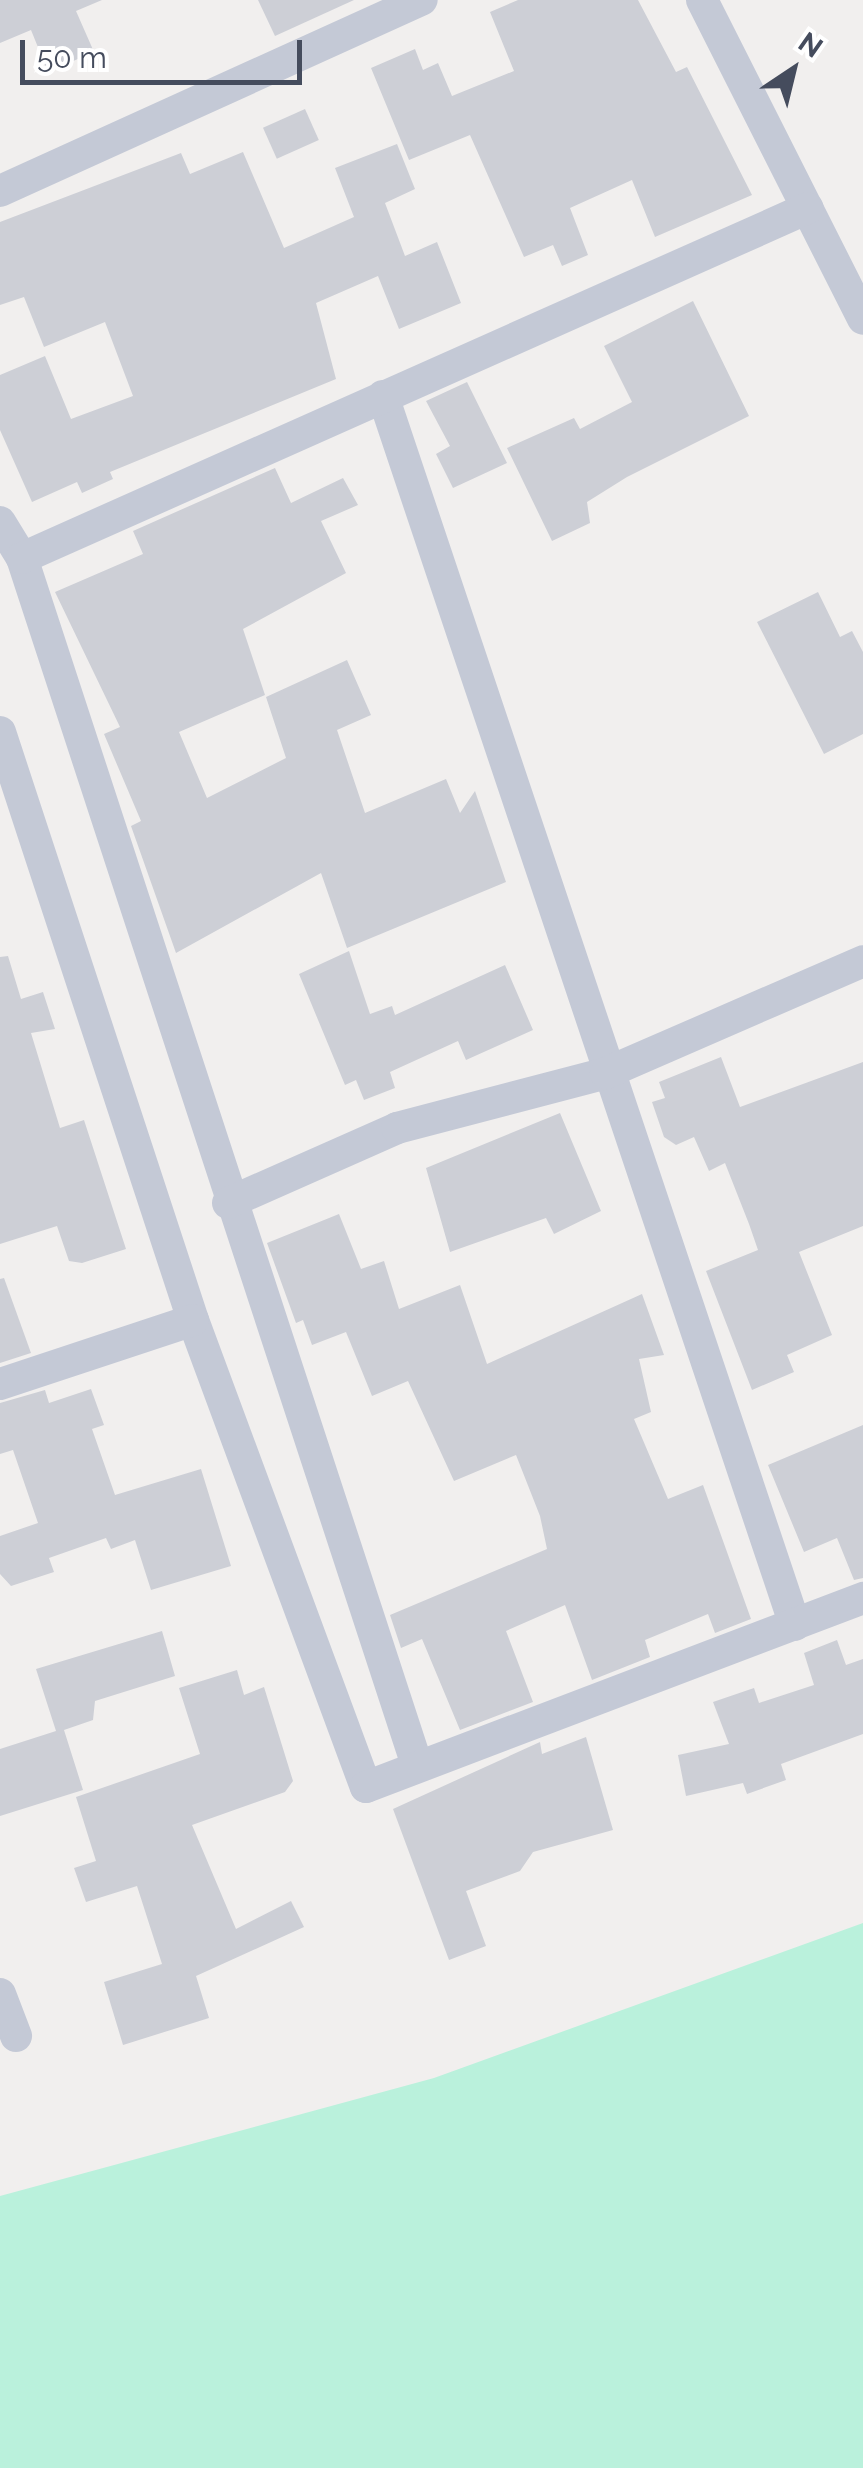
<!DOCTYPE html>
<html>
<head>
<meta charset="utf-8">
<style>
  body { margin:0 }
  #map { position:relative; width:863px; height:2468px; overflow:hidden; background:#f1efee; font-family:Raleway,sans-serif }
  div>[style] { position:absolute }
  [style*='--x'] { left:calc(var(--x)*1px); top:calc(var(--y)*1px); width:calc(var(--w)*1px); rotate:calc(var(--a)*1deg) }
  .green>* { inset:0; background:#baf1dc }
  .building>* { inset:0; background:#cdcfd6; transform-origin:0 0 }
  .minor>* { height:32px; margin:-16px; padding:0 16px; transform-origin:16px; border-radius:16px; background:#c4c9d6 }
  span { translate:-50% -50%; white-space:nowrap; text-align:center; line-height:1.15; -webkit-text-stroke:8px #fff; paint-order:stroke }
  .north { position:absolute; left:743px; top:20px; width:100px; height:100px; -webkit-text-stroke:8px #fff; paint-order:stroke; rotate:35deg; font-size:28px; font-weight:700; line-height:40px; text-align:center; color:#454c5d }
  .north::after { content:''; display:block; margin:auto; width:35px; height:45px; background:#454c5d; clip-path:polygon(50% 0,100% 100%,50% 72%,0 100%) }
  .scale { position:absolute; left:20px; top:40px; width:282px; height:45px; box-sizing:border-box; border:5px solid #454c5d; border-top:0; padding-left:12px; font-size:30px; line-height:35px; white-space:nowrap; color:#454c5d; -webkit-text-stroke:8px #fff; paint-order:stroke }
</style>
</head>
<body>
<div id="map">
  <div class="green">
    <i style="clip-path:polygon(863px 1923px,863px 2468px,0 2468px,0 2196px,434px 2078px)"></i>
  </div>
  <div class="building">
    <i style="clip-path:polygon(0 0,102px 0,76px 11px,94px 52px,48px 72px,31px 30px,0 43px)"></i>
    <i style="clip-path:polygon(258px 0,354px 0,275px 36px)"></i>
    <i style="clip-path:polygon(518px 0,638px 0,676px 72px,687px 67px,752px 195px,655px 237px,632px 180px,570px 208px,588px 255px,562px 266px,553px 245px,524px 257px,470px 135px,409px 160px,371px 68px,415px 49px,423px 70px,438px 63px,452px 96px,514px 71px,490px 12px)"></i>
    <i style="left:305px;top:109px;width:34px;height:46px;rotate:66deg"></i>
    <i style="clip-path:polygon(397px 144px,415px 189px,385px 203px,405px 256px,437px 242px,461px 303px,399px 329px,378px 276px,316px 303px,336px 379px,110px 472px,113px 479px,82px 493px,77px 482px,32px 502px,0 430px,0 375px,45px 356px,71px 419px,133px 396px,105px 322px,44px 347px,24px 297px,0 305px,0 222px,181px 153px,190px 174px,243px 152px,284px 248px,354px 217px,335px 168px)"></i>
    <i style="clip-path:polygon(693px 301px,749px 416px,627px 477px,587px 502px,590px 523px,552px 541px,507px 448px,574px 418px,580px 429px,632px 402px,604px 346px)"></i>
    <i style="clip-path:polygon(467px 382px,507px 463px,453px 488px,436px 454px,450px 446px,426px 401px)"></i>
    <i style="clip-path:polygon(275px 468px,291px 503px,343px 478px,358px 505px,321px 521px,346px 573px,243px 629px,265px 695px,179px 732px,207px 798px,286px 758px,266px 697px,347px 660px,371px 715px,337px 730px,365px 813px,446px 779px,460px 813px,475px 791px,506px 882px,347px 948px,321px 873px,176px 953px,131px 826px,141px 821px,104px 734px,120px 727px,55px 592px,143px 554px,133px 531px)"></i>
    <i style="clip-path:polygon(818px 592px,840px 637px,852px 631px,863px 652px,863px 734px,824px 754px,757px 622px)"></i>
    <i style="clip-path:polygon(349px 951px,370px 1014px,392px 1006px,395px 1015px,505px 965px,533px 1030px,466px 1060px,458px 1041px,390px 1072px,395px 1088px,364px 1100px,356px 1080px,345px 1085px,299px 974px)"></i>
    <i style="clip-path:polygon(8px 956px,21px 999px,43px 992px,55px 1029px,31px 1033px,60px 1128px,84px 1120px,126px 1249px,82px 1263px,69px 1261px,57px 1226px,0 1244px,0 957px)"></i>
    <i style="clip-path:polygon(721px 1057px,740px 1107px,863px 1062px,863px 1226px,799px 1252px,832px 1335px,787px 1355px,794px 1372px,752px 1390px,706px 1271px,758px 1250px,749px 1224px,725px 1163px,709px 1171px,694px 1137px,676px 1145px,664px 1137px,652px 1102px,665px 1098px,659px 1082px)"></i>
    <i style="clip-path:polygon(560px 1113px,601px 1211px,554px 1234px,546px 1218px,450px 1252px,426px 1168px)"></i>
    <i style="clip-path:polygon(339px 1214px,361px 1269px,384px 1261px,399px 1309px,460px 1285px,487px 1364px,642px 1294px,664px 1355px,639px 1359px,651px 1412px,634px 1419px,668px 1499px,703px 1485px,751px 1619px,715px 1633px,708px 1614px,645px 1640px,650px 1657px,592px 1680px,565px 1605px,506px 1631px,533px 1702px,460px 1730px,422px 1639px,401px 1648px,390px 1615px,547px 1549px,540px 1516px,516px 1455px,454px 1481px,408px 1381px,372px 1396px,346px 1332px,312px 1345px,303px 1320px,296px 1323px,267px 1243px)"></i>
    <i style="clip-path:polygon(4px 1278px,31px 1353px,0 1363px,0 1279px)"></i>
    <i style="clip-path:polygon(91px 1389px,104px 1425px,92px 1429px,115px 1495px,201px 1469px,231px 1566px,151px 1590px,135px 1540px,111px 1549px,106px 1538px,49px 1558px,54px 1572px,11px 1586px,0 1574px,0 1536px,38px 1523px,13px 1450px,0 1454px,0 1403px,45px 1390px,49px 1403px)"></i>
    <i style="clip-path:polygon(863px 1425px,863px 1578px,854px 1580px,837px 1538px,804px 1552px,768px 1465px)"></i>
    <i style="clip-path:polygon(162px 1631px,175px 1676px,95px 1701px,93px 1720px,64px 1730px,83px 1790px,0 1816px,0 1749px,56px 1731px,36px 1669px)"></i>
    <i style="clip-path:polygon(837px 1640px,846px 1665px,863px 1659px,863px 1734px,781px 1764px,786px 1780px,747px 1794px,743px 1783px,686px 1796px,678px 1755px,729px 1744px,713px 1702px,754px 1688px,759px 1703px,814px 1685px,804px 1653px)"></i>
    <i style="clip-path:polygon(237px 1670px,244px 1695px,264px 1687px,293px 1781px,285px 1792px,192px 1825px,236px 1929px,291px 1901px,304px 1927px,196px 1976px,209px 2018px,123px 2045px,104px 1982px,162px 1964px,137px 1886px,86px 1902px,74px 1868px,96px 1861px,76px 1797px,200px 1754px,179px 1688px)"></i>
    <i style="clip-path:polygon(586px 1737px,613px 1830px,533px 1852px,520px 1871px,466px 1891px,486px 1946px,449px 1960px,393px 1809px,540px 1742px,542px 1754px)"></i>
  </div>
  <div class="minor">
    <i style="--x:702;--y:0;--w:357;--a:63.2"></i>
    <i style="--x:0;--y:191;--w:463;--a:-24.4"></i>
    <i style="--x:383;--y:396;--w:1296;--a:71.47"></i>
    <i style="--x:0;--y:522;--w:42;--a:58.6"></i>
    <i style="--x:22;--y:558;--w:1267;--a:71.88"></i>
    <i style="--x:22;--y:558;--w:860;--a:-24"></i>
    <i style="--x:0;--y:732;--w:619;--a:71.83"></i>
    <i style="--x:193;--y:1320;--w:498;--a:69.7"></i>
    <i style="--x:366;--y:1787;--w:532;--a:-20.82"></i>
    <i style="--x:228;--y:1203;--w:185;--a:-23.9"></i>
    <i style="--x:397;--y:1128;--w:216;--a:-14.7"></i>
    <i style="--x:606;--y:1073;--w:280;--a:-23.5"></i>
    <i style="--x:0;--y:1384;--w:203;--a:-18.3"></i>
    <i style="--x:0;--y:1994;--w:45;--a:69.1"></i>
  </div>
  <div class="north">N</div>
  <div class="scale">50 m</div>
</div>
</body>
</html>
